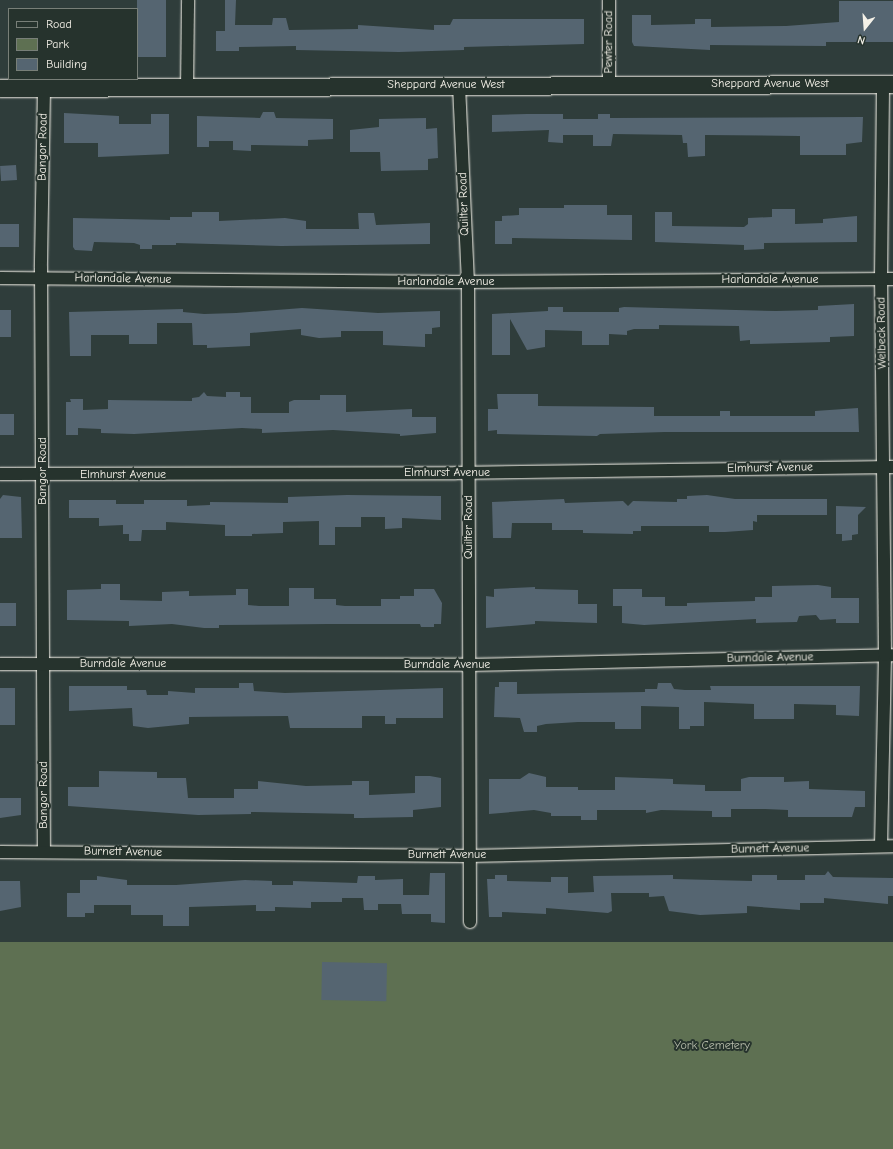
<!DOCTYPE html>
<html>
<head>
<meta charset="utf-8">
<style>
  body { margin:0 }
  #map { position:relative; width:893px; height:1149px; overflow:hidden; background:#2f3d3b; font-family:"Comic Neue",sans-serif }
  div>[style] { position:absolute }
  [style*='--x'] { left:calc(var(--x)*1px); top:calc(var(--y)*1px); width:calc(var(--w)*1px); rotate:calc(var(--a)*1deg) }
  .green>* { inset:0; background:#5e7052; transform-origin:0 0 }
  .building>* { inset:0; background:#556571; transform-origin:0 0 }
  .roads { filter:drop-shadow(0 0 1px #f4f1e8) drop-shadow(0 0 1px #f4f1e8) }
  .street>* { height:12px; margin:-6px; padding:0 6px; transform-origin:6px; border-radius:6px; background:#26332d }
  .secondary>* { height:17px; margin:-8.5px; padding:0 8.5px; transform-origin:8.5px; border-radius:8.5px; background:#26332d }
  span { translate:-50% -50%; white-space:nowrap; text-align:center; line-height:1.15; -webkit-text-stroke:4px #26332d; paint-order:stroke }
  .street-label { font-size:12px; color:#f4f1e8 }
  .park-label { font-size:12px; color:#b8bdac }
  .legend { position:absolute; left:8px; top:8px; width:130px; height:72px; box-sizing:border-box; background:#26332d; border:1px solid #787f78; margin:0; padding:5px 7px; list-style:none; font-size:12px; color:#f4f1e8 }
  .legend li { display:flex; align-items:center; gap:8px; height:20px }
  .legend b { width:20px; border:1px solid #787f78 }
  .north { position:absolute; left:845px; top:8px; width:40px; height:40px; -webkit-text-stroke:3px #26332d; paint-order:stroke; rotate:197deg; font-size:11px; font-weight:700; line-height:16px; text-align:center; color:#f4f1e8 }
  .north::after { content:''; display:block; margin:auto; width:14px; height:18px; background:#f4f1e8; clip-path:polygon(50% 0,100% 100%,50% 72%,0 100%) }
</style>
</head>
<body>
<div id="map">
  <div class="green">
    <i style="left:893px;top:942px;width:207px;height:893px;rotate:90deg"></i>
  </div>
  <div class="building">
    <i style="left:137px;top:0;width:29px;height:57px"></i>
    <i style="clip-path:polygon(225px 0,236px 0,235px 25px,272px 25px,273px 18px,286px 18px,289px 30px,358px 29px,358px 25px,434px 30px,434px 25px,450px 25px,453px 19px,584px 19px,584px 44px,464px 47px,464px 50px,399px 52px,296px 50px,296px 46px,239px 47px,239px 51px,216px 51px,216px 31px,225px 31px)"></i>
    <i style="clip-path:polygon(839px 1px,893px 1px,893px 42px,826px 42px,826px 46px,710px 45px,710px 50px,634px 46px,632px 42px,632px 15px,651px 15px,651px 25px,695px 24px,695px 19px,711px 19px,711px 27px,786px 26px,839px 22px)"></i>
    <i style="clip-path:polygon(263px 112px,274px 112px,276px 118px,333px 119px,333px 139px,308px 140px,308px 146px,251px 145px,251px 151px,233px 150px,233px 141px,209px 141px,209px 147px,197px 147px,197px 116px,260px 118px)"></i>
    <i style="clip-path:polygon(64px 113px,119px 116px,119px 124px,151px 124px,151px 114px,169px 114px,169px 154px,98px 157px,98px 143px,64px 143px)"></i>
    <i style="clip-path:polygon(527px 114px,563px 114px,563px 119px,598px 119px,598px 114px,610px 114px,610px 118px,863px 117px,862px 142px,846px 144px,846px 155px,800px 155px,800px 136px,705px 135px,705px 156px,688px 157px,687px 143px,683px 143px,682px 135px,613px 134px,611px 146px,593px 146px,593px 135px,563px 135px,563px 143px,548px 142px,549px 130px,492px 132px,492px 115px)"></i>
    <i style="clip-path:polygon(426px 118px,426px 129px,437px 128px,438px 158px,428px 159px,428px 170px,381px 171px,380px 152px,350px 152px,350px 130px,379px 127px,379px 119px)"></i>
    <i style="left:16px;top:165px;width:15px;height:16px;rotate:86deg"></i>
    <i style="clip-path:polygon(564px 205px,607px 205px,607px 215px,632px 215px,632px 240px,512px 238px,512px 244px,495px 244px,495px 221px,502px 221px,502px 216px,519px 215px,519px 208px,564px 208px)"></i>
    <i style="clip-path:polygon(772px 209px,795px 209px,795px 224px,823px 223px,823px 219px,857px 216px,857px 242px,764px 243px,764px 249px,744px 250px,744px 245px,655px 242px,655px 212px,672px 212px,672px 226px,744px 227px,748px 224px,748px 218px,772px 217px)"></i>
    <i style="clip-path:polygon(192px 212px,219px 212px,219px 221px,285px 218px,306px 221px,306px 229px,359px 229px,358px 213px,374px 213px,376px 225px,430px 223px,430px 244px,281px 246px,176px 243px,176px 245px,152px 245px,152px 249px,140px 249px,140px 245px,134px 243px,94px 242px,92px 251px,75px 250px,73px 247px,73px 218px,170px 220px,170px 217px,192px 217px)"></i>
    <i style="left:0;top:224px;width:19px;height:23px"></i>
    <i style="clip-path:polygon(854px 304px,854px 336px,830px 337px,830px 342px,750px 344px,750px 340px,740px 341px,739px 326px,659px 325px,659px 329px,634px 329px,627px 331px,627px 335px,609px 334px,609px 345px,582px 345px,582px 331px,545px 330px,545px 347px,527px 350px,510px 319px,510px 355px,492px 355px,492px 314px,548px 311px,548px 307px,563px 307px,563px 312px,619px 312px,619px 308px,624px 307px,776px 311px,818px 310px,818px 306px)"></i>
    <i style="clip-path:polygon(302px 308px,378px 313px,440px 311px,440px 327px,432px 328px,432px 334px,425px 334px,425px 347px,383px 345px,383px 331px,341px 331px,341px 337px,319px 338px,301px 335px,301px 329px,250px 333px,250px 346px,207px 348px,207px 345px,193px 345px,192px 323px,157px 323px,157px 344px,129px 344px,129px 335px,91px 335px,91px 356px,70px 356px,69px 312px,183px 309px,183px 312px,204px 314px,236px 313px)"></i>
    <i style="left:0;top:310px;width:11px;height:27px"></i>
    <i style="clip-path:polygon(204px 392px,207px 396px,226px 397px,226px 392px,240px 392px,240px 397px,251px 397px,251px 413px,289px 413px,289px 402px,294px 400px,320px 400px,320px 395px,346px 395px,346px 412px,412px 409px,412px 417px,436px 417px,436px 433px,400px 436px,400px 434px,333px 430px,262px 433px,262px 429px,242px 428px,134px 434px,101px 433px,101px 429px,78px 428px,78px 435px,66px 435px,66px 402px,71px 402px,70px 399px,83px 399px,83px 410px,108px 409px,108px 400px,192px 401px,192px 398px,199px 397px)"></i>
    <i style="clip-path:polygon(497px 394px,538px 394px,538px 406px,654px 407px,654px 416px,720px 416px,720px 411px,730px 411px,730px 416px,815px 416px,815px 411px,858px 408px,859px 432px,665px 432px,600px 434px,597px 436px,497px 434px,497px 430px,488px 431px,488px 409px,498px 409px)"></i>
    <i style="left:0;top:414px;width:14px;height:21px"></i>
    <i style="clip-path:polygon(3px 495px,21px 497px,22px 538px,0 538px,0 499px)"></i>
    <i style="clip-path:polygon(347px 495px,441px 496px,441px 520px,402px 518px,402px 528px,385px 529px,385px 517px,361px 517px,361px 527px,335px 527px,335px 545px,319px 545px,319px 521px,283px 522px,283px 533px,252px 534px,252px 536px,225px 536px,225px 525px,166px 522px,166px 530px,142px 530px,141px 541px,129px 541px,129px 534px,123px 534px,123px 525px,99px 526px,99px 518px,69px 518px,69px 500px,116px 500px,116px 504px,144px 504px,144px 500px,187px 500px,187px 506px,210px 505px,210px 502px,288px 503px,288px 497px)"></i>
    <i style="clip-path:polygon(707px 495px,735px 499px,827px 499px,827px 515px,757px 515px,757px 522px,753px 521px,753px 530px,725px 532px,709px 532px,709px 526px,641px 526px,641px 531px,633px 531px,633px 534px,583px 533px,583px 530px,552px 530px,552px 523px,512px 523px,511px 538px,493px 538px,492px 502px,564px 499px,565px 503px,623px 501px,628px 506px,633px 501px,677px 502px,677px 499px,687px 499px,687px 496px)"></i>
    <i style="clip-path:polygon(836px 506px,866px 507px,858px 515px,858px 534px,852px 535px,852px 540px,842px 541px,842px 534px,836px 534px)"></i>
    <i style="clip-path:polygon(101px 584px,120px 584px,120px 600px,162px 601px,162px 592px,189px 591px,189px 596px,236px 595px,236px 589px,248px 589px,248px 605px,259px 606px,289px 606px,289px 588px,314px 588px,314px 599px,336px 599px,336px 605px,345px 606px,381px 606px,381px 599px,400px 599px,400px 596px,414px 596px,414px 589px,434px 589px,442px 603px,441px 624px,434px 624px,434px 627px,421px 627px,420px 624px,328px 624px,219px 625px,219px 628px,204px 628px,172px 624px,129px 626px,129px 621px,67px 620px,67px 590px,101px 589px)"></i>
    <i style="clip-path:polygon(818px 585px,831px 587px,831px 598px,859px 598px,859px 623px,836px 623px,836px 619px,820px 620px,816px 615px,799px 616px,797px 622px,756px 623px,756px 619px,644px 625px,622px 623px,622px 606px,613px 606px,613px 589px,642px 589px,642px 597px,665px 597px,665px 606px,687px 606px,687px 603px,755px 601px,755px 597px,772px 597px,772px 586px)"></i>
    <i style="clip-path:polygon(535px 587px,535px 589px,578px 590px,578px 604px,597px 604px,597px 623px,535px 621px,535px 624px,486px 628px,486px 596px,494px 597px,494px 589px)"></i>
    <i style="left:16px;top:603px;width:23px;height:16px;rotate:90deg"></i>
    <i style="clip-path:polygon(499px 682px,517px 682px,517px 694px,645px 692px,645px 689px,657px 689px,658px 683px,671px 683px,674px 689px,685px 690px,711px 690px,710px 686px,860px 686px,859px 716px,836px 715px,836px 705px,794px 704px,794px 719px,754px 719px,754px 704px,704px 702px,704px 726px,690px 726px,690px 729px,679px 729px,679px 707px,641px 706px,641px 729px,615px 729px,615px 722px,578px 722px,546px 724px,537px 726px,537px 732px,524px 732px,520px 718px,494px 717px,495px 687px,499px 687px)"></i>
    <i style="clip-path:polygon(239px 683px,253px 683px,254px 691px,285px 693px,443px 688px,443px 718px,396px 718px,396px 724px,385px 724px,385px 716px,362px 716px,362px 728px,290px 728px,288px 716px,189px 717px,189px 724px,148px 728px,133px 726px,132px 708px,69px 711px,69px 686px,127px 686px,127px 690px,146px 690px,147px 695px,168px 695px,168px 691px,195px 693px,195px 688px,239px 688px)"></i>
    <i style="left:0;top:688px;width:15px;height:37px"></i>
    <i style="clip-path:polygon(99px 771px,157px 772px,157px 778px,186px 778px,188px 798px,234px 798px,234px 789px,258px 789px,258px 781px,306px 786px,352px 785px,352px 781px,369px 781px,369px 795px,415px 793px,415px 776px,430px 776px,441px 778px,441px 807px,413px 810px,413px 817px,362px 818px,354px 818px,354px 814px,251px 812px,251px 814px,198px 815px,68px 806px,68px 787px,99px 787px)"></i>
    <i style="clip-path:polygon(529px 773px,546px 777px,546px 787px,578px 787px,578px 790px,615px 790px,615px 777px,673px 779px,673px 784px,705px 785px,705px 791px,741px 791px,741px 779px,749px 777px,784px 777px,784px 782px,809px 781px,809px 789px,865px 791px,865px 807px,855px 807px,852px 817px,788px 817px,788px 810px,765px 809px,731px 809px,731px 817px,712px 817px,712px 811px,661px 810px,646px 813px,646px 810px,597px 810px,597px 820px,581px 820px,581px 816px,551px 816px,551px 813px,534px 810px,489px 814px,489px 779px,520px 779px)"></i>
    <i style="clip-path:polygon(0 798px,21px 798px,21px 815px,0 818px)"></i>
    <i style="clip-path:polygon(828px 871px,833px 877px,893px 878px,893px 896px,888px 896px,888px 904px,824px 898px,824px 903px,800px 903px,800px 910px,747px 906px,747px 913px,700px 915px,669px 911px,664px 896px,649px 897px,649px 893px,611px 893px,612px 911px,608px 913px,546px 908px,546px 914px,502px 912px,502px 917px,489px 917px,487px 879px,495px 879px,495px 875px,507px 875px,507px 881px,551px 882px,551px 877px,568px 877px,568px 893px,594px 892px,593px 876px,673px 875px,673px 879px,752px 881px,752px 875px,777px 875px,777px 880px,805px 880px,805px 875px,825px 875px)"></i>
    <i style="clip-path:polygon(430px 873px,445px 873px,445px 923px,431px 922px,431px 914px,402px 914px,401px 904px,378px 904px,378px 910px,364px 910px,363px 898px,342px 898px,342px 902px,311px 902px,311px 908px,275px 907px,275px 911px,256px 911px,256px 905px,189px 907px,189px 926px,163px 926px,163px 915px,131px 915px,131px 905px,94px 905px,94px 913px,85px 913px,85px 917px,67px 917px,67px 893px,80px 893px,80px 880px,97px 880px,97px 876px,127px 880px,127px 885px,176px 885px,245px 880px,272px 881px,272px 885px,293px 885px,293px 881px,357px 883px,358px 876px,375px 876px,375px 880px,403px 879px,403px 895px,429px 895px)"></i>
    <i style="clip-path:polygon(0 881px,20px 881px,21px 907px,0 911px)"></i>
    <i style="left:322px;top:962px;width:65px;height:38px;rotate:1deg"></i>
  </div>
  <div class="roads">
    <div class="street">
      <i style="--x:609;--y:84;--w:84;--a:-90"></i>
      <i style="--x:459;--y:85;--w:197;--a:87.4"></i>
      <i style="--x:468;--y:282;--w:640;--a:89.82"></i>
      <i style="--x:187;--y:88;--w:88;--a:-89.3"></i>
      <i style="--x:44;--y:89;--w:179;--a:91"></i>
      <i style="--x:41;--y:268;--w:584;--a:89.71"></i>
      <i style="--x:0;--y:278;--w:455;--a:0.5"></i>
      <i style="--x:455;--y:282;--w:438;--a:-0.4"></i>
      <i style="--x:0;--y:474;--w:456;--a:-0.1"></i>
      <i style="--x:456;--y:473;--w:437;--a:-0.8"></i>
      <i style="--x:0;--y:664;--w:468;--a:0.1"></i>
      <i style="--x:468;--y:665;--w:425;--a:-1.3"></i>
      <i style="--x:881;--y:846;--w:191;--a:-88.8"></i>
      <i style="--x:885;--y:655;--w:376;--a:-90.6"></i>
      <i style="--x:881;--y:279;--w:195;--a:-89.4"></i>
      <i style="--x:0;--y:852;--w:468;--a:0.5"></i>
      <i style="--x:468;--y:856;--w:425;--a:-1.3"></i>
    </div>
    <div class="secondary">
      <i style="--x:0;--y:88;--w:893;--a:-0.26"></i>
    </div>
  </div>
  <div class="street-label">
    <span style="left:609px;top:42px;rotate:-90deg">Pewter Road</span>
    <span style="left:770px;top:84px">Sheppard Avenue West</span>
    <span style="left:446px;top:85px">Sheppard Avenue West</span>
    <span style="left:43px;top:147px;rotate:-89deg">Bangor Road</span>
    <span style="left:464px;top:204px;rotate:-92deg">Quilter Road</span>
    <span style="left:123px;top:279px;rotate:1deg">Harlandale Avenue</span>
    <span style="left:770px;top:280px">Harlandale Avenue</span>
    <span style="left:446px;top:282px">Harlandale Avenue</span>
    <span style="left:882px;top:333px;rotate:-91deg">Welbeck Road</span>
    <span style="left:770px;top:468px;rotate:-1deg">Elmhurst Avenue</span>
    <span style="left:43px;top:471px;rotate:-90deg">Bangor Road</span>
    <span style="left:447px;top:473px">Elmhurst Avenue</span>
    <span style="left:123px;top:475px">Elmhurst Avenue</span>
    <span style="left:469px;top:527px;rotate:-90deg">Quilter Road</span>
    <span style="left:770px;top:658px;rotate:-1deg">Burndale Avenue</span>
    <span style="left:123px;top:664px">Burndale Avenue</span>
    <span style="left:447px;top:665px">Burndale Avenue</span>
    <span style="left:44px;top:795px;rotate:-90deg">Bangor Road</span>
    <span style="left:770px;top:849px;rotate:-1deg">Burnett Avenue</span>
    <span style="left:123px;top:852px;rotate:1deg">Burnett Avenue</span>
    <span style="left:447px;top:855px">Burnett Avenue</span>
  </div>
  <div class="park-label">
    <span style="left:712px;top:1046px">York Cemetery</span>
  </div>
  <ul class="legend">
  <li><b style="height:5px;background:#26332d"></b>Road</li>
  <li><b style="height:11px;background:#5e7052"></b>Park</li>
  <li><b style="height:11px;background:#556571"></b>Building</li>
  </ul>
  <div class="north">N</div>
</div>
</body>
</html>
